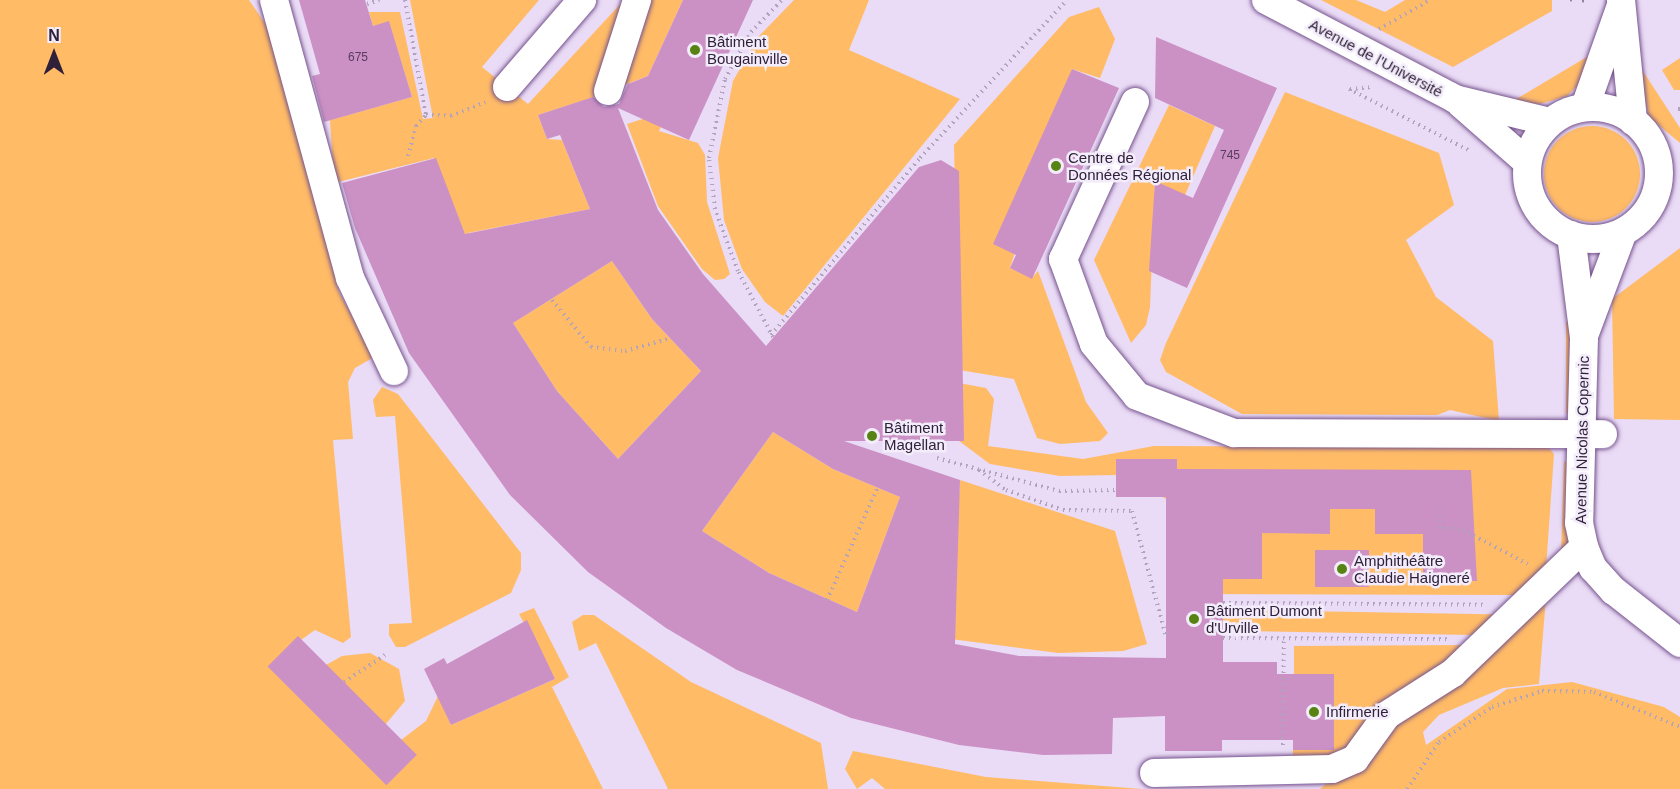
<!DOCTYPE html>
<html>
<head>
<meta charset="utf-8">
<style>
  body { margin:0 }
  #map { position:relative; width:1680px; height:789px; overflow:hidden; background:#eadbf6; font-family:Helvetica,sans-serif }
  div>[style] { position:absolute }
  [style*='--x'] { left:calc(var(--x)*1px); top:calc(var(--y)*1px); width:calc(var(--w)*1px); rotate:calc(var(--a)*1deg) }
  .green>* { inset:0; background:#fb6; transform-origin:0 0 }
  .round { border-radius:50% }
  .building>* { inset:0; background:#cb91c5; transform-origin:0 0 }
  .path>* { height:4px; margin-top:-2px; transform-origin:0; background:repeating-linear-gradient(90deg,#b2a3bd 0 1.5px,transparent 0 6px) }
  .roads { filter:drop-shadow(0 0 2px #75528d) drop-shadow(0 0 2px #75528d) }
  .minor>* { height:28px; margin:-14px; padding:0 14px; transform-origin:14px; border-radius:14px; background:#fff }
  .minor>.ring { margin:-14px; padding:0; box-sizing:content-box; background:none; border:28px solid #fff; border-radius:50% }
  .tram>* { height:1.5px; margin:-0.75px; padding:0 0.75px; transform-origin:0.75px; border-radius:0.75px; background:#91829c }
  .dots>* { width:16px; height:16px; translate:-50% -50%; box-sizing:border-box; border:3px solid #f3ecfa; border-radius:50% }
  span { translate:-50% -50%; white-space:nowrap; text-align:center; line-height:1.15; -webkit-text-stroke:5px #f3ecfa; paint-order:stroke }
  .number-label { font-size:12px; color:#573d5d }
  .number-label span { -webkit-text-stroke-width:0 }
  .poi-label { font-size:15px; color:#30213a }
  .left { translate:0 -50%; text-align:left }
  .street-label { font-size:15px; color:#30213a }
  .north { position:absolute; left:24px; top:24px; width:60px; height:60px; -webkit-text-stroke:4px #f3ecfa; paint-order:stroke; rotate:0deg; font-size:16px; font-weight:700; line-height:24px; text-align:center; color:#30213a }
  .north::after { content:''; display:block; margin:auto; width:21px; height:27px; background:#30213a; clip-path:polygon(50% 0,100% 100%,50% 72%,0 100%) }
</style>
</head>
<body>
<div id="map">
  <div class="green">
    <i style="clip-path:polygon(0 0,249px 0,273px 35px,339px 292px,374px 357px,355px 368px,348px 382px,353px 439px,333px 440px,351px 637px,343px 643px,315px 630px,301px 640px,326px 665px,342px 656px,370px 653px,399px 669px,405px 701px,385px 725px,401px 740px,426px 721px,438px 696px,451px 725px,555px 679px,519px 614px,534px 608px,569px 677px,552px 687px,603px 789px,0 789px)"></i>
    <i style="clip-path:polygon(410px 0,539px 0,482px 67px,528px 104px,624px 0,594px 97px,538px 115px,547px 139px,562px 140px,590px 209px,468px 233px,476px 261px,434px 158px,334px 183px,330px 120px,412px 97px,389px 22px,373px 26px,369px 12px,400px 12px,423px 119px,433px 118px)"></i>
    <i style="clip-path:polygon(644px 0,683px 0,648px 76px,619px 87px)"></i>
    <i style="clip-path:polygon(794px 0,869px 0,849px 50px,960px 99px,783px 316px,765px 302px,742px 269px,724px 220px,718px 158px,733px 81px,758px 37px)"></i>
    <i style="clip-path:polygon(1321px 0,1356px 0,1385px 12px,1405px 0,1552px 0,1552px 11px,1453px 67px)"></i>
    <i style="clip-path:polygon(1099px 7px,1115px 39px,1100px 78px,1072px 69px,1010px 268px,1032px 278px,1038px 271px,1086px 402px,1108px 433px,1100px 441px,1060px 444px,1037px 438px,1014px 379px,959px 370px,954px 145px,1069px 17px)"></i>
    <i style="clip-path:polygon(1595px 52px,1583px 80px,1567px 96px,1540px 104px,1513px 101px)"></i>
    <i style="clip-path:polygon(1680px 58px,1680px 90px,1674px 90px,1662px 70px)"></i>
    <i style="clip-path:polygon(1637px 62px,1680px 128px,1680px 143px,1649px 117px)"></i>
    <i style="clip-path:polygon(1285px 92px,1439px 153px,1454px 205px,1406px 240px,1436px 297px,1493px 341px,1499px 421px,1450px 410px,1437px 415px,1242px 414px,1166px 372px,1160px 360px,1166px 343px)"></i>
    <i style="clip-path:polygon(1169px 105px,1215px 126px,1185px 195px,1155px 182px,1150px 307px,1146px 325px,1131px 343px,1094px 260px)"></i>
    <i style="clip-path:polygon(658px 114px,666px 116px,659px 131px,698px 143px,705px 155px,707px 202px,730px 274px,724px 279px,715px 280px,702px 269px,658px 206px,627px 124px)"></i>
    <i class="round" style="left:1544px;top:126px;width:96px;height:96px"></i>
    <i style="clip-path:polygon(1680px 248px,1680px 420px,1614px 419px,1612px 299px)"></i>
    <i style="clip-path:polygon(612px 261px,652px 319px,701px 371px,618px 459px,557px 391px,513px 323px)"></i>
    <i style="clip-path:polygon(1571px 320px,1569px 409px,1566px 415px,1566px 322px)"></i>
    <i style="clip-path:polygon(959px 383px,986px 388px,994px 399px,988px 446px,1083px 459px,1154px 446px,1549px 448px,1554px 454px,1546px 569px,1519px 595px,1192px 594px,1177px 504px,1116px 475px,1060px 476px,990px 464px,959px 441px)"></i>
    <i style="clip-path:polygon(382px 387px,398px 394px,521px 553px,521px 570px,511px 593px,405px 647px,396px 647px,389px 635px,389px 624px,412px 623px,395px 416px,376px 417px,373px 400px)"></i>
    <i style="clip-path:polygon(773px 432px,833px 469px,900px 497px,857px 612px,769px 573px,702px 531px)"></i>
    <i style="clip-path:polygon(1567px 461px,1572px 540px,1561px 554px,1564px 462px)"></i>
    <i style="clip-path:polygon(960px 480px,1115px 531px,1147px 644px,1123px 651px,1058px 653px,951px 639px)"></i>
    <i style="clip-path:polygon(1546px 597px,1539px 684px,1503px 688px,1439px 715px,1423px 732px,1426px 745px,1507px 689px,1572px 682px,1664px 707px,1680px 717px,1680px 789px,1320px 789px)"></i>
    <i style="left:1188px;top:609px;width:315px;height:21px;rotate:1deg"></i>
    <i style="clip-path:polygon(583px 615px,594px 615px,691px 682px,821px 743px,828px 789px,668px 789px,596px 643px,579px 651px,572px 622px)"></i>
    <i style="clip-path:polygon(1471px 645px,1342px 757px,1293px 760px,1293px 750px,1334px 749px,1334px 674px,1294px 674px,1294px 646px)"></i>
    <i style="clip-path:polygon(853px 751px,986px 777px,1142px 789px,885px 789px,872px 778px,857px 789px,845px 769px)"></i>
  </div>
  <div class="building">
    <i style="clip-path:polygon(299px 0,365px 0,373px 26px,389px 21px,412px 97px,324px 122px,312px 76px,320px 74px)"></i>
    <i style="clip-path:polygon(evenodd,683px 0,753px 0,689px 140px,618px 108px,658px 210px,703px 274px,766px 346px,919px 167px,941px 160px,959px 171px,964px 441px,844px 441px,960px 480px,955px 644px,1019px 656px,1166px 658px,1166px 497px,1116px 497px,1116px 459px,1177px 459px,1177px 469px,1471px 470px,1477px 581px,1423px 580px,1423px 534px,1375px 534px,1375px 509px,1330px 509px,1330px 534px,1262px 533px,1262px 579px,1223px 579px,1223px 662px,1277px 662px,1277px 674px,1334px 674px,1334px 750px,1293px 750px,1293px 740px,1222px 740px,1222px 751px,1165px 751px,1165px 716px,1113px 718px,1112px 754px,1043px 755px,959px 745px,851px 718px,737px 670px,666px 628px,588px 572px,510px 495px,409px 353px,355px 228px,342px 183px,436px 158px,465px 234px,590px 209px,560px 135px,547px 139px,538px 115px,593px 97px,604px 107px,619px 104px,628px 84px,648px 76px,683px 0,612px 261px,652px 319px,701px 371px,618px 459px,557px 391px,513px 323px,612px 261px,683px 0,773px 432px,833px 469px,900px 497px,857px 612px,769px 573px,702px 531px,773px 432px)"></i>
    <i style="clip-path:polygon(1156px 37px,1277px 88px,1187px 288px,1149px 271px,1155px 181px,1193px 198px,1224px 130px,1155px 98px)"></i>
    <i style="clip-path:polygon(1072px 69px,1119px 88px,1032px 279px,1010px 268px,1016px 255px,993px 244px)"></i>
    <i style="left:1315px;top:550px;width:54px;height:37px"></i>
    <i style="clip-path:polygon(527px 620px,555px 679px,451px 725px,424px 669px,444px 658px,447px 664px)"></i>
    <i style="left:298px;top:636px;width:168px;height:43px;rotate:45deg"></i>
  </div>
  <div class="path">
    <i style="--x:405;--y:0;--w:117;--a:79.7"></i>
    <i style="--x:426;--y:115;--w:25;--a:2"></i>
    <i style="--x:451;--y:116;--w:37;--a:-22"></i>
    <i style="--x:367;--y:4;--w:13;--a:-18"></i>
    <i style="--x:1379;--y:29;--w:59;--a:-29.6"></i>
    <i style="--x:1349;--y:89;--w:134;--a:27.1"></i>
    <i style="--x:1350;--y:89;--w:23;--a:-5"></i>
    <i style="--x:1678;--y:109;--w:2;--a:0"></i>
    <i style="--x:408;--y:156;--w:31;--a:-75"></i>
    <i style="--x:416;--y:126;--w:15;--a:-48"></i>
    <i style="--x:552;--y:300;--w:61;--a:50.3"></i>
    <i style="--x:591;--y:347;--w:34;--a:7"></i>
    <i style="--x:625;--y:351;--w:45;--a:-15.6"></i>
    <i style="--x:771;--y:335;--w:231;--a:-49.9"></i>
    <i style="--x:920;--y:158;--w:216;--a:-47.1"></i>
    <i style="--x:773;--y:337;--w:75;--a:-117.9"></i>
    <i style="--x:738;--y:271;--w:66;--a:-110.4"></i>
    <i style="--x:715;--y:209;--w:51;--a:-96.7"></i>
    <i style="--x:709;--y:158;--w:81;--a:-78.6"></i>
    <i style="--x:725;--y:79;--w:54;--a:-61"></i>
    <i style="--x:751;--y:32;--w:45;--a:-45.9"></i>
    <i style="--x:937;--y:458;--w:126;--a:15.1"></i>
    <i style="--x:1059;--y:491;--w:57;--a:-1"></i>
    <i style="--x:979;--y:470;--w:34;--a:37"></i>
    <i style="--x:1006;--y:490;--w:60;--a:19.3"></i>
    <i style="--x:1063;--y:510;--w:69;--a:0.8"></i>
    <i style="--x:1132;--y:511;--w:130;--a:74.8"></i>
    <i style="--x:1440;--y:509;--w:19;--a:90"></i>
    <i style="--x:1440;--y:528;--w:23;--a:5"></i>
    <i style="--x:1463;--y:530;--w:73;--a:27.6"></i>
    <i style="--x:827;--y:600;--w:122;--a:-65.8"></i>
    <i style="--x:1223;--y:603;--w:263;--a:0.4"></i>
    <i style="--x:1223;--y:638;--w:228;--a:0.3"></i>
    <i style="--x:344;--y:682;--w:49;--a:-33.4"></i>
    <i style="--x:1283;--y:745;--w:106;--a:-89.5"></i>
    <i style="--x:1407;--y:789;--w:57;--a:-55.8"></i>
    <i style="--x:1439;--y:742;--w:64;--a:-33.4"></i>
    <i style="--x:1492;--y:707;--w:52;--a:-17.7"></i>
    <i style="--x:1542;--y:691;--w:52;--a:1.1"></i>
    <i style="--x:1594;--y:692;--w:93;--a:22.1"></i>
  </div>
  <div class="roads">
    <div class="minor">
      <i style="--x:274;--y:0;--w:288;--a:74.7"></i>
      <i style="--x:350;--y:278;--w:103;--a:64.7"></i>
      <i style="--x:1266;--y:0;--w:213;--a:27.6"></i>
      <i style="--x:1455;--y:99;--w:97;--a:13.7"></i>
      <i style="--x:1621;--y:0;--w:122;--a:84.3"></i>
      <i style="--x:507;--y:87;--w:115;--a:-49.2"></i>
      <i style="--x:608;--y:91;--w:96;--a:-72.3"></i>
      <i style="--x:1135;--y:102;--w:173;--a:114.6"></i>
      <i style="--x:1063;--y:259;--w:90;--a:70"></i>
      <i style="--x:1094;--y:344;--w:67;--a:50.4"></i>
      <i style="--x:1137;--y:396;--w:104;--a:20.9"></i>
      <i style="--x:1234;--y:433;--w:369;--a:0.2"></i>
      <i style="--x:1461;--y:104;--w:88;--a:41.3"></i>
      <i style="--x:1585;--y:107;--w:105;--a:-70.5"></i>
      <i class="ring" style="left:1527px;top:107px;width:104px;height:104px"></i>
      <i style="--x:1571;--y:235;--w:104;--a:82.8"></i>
      <i style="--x:1584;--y:338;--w:185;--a:91.5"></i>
      <i style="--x:1579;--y:523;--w:25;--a:78"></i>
      <i style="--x:1584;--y:547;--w:23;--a:67"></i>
      <i style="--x:1593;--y:568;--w:31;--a:48"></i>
      <i style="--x:1614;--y:591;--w:84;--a:38.2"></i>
      <i style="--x:1585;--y:333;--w:108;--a:-69.4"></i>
      <i style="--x:1154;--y:773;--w:178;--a:-1.3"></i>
      <i style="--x:1332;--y:769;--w:25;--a:-23"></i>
      <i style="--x:1355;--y:759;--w:54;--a:-54"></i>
      <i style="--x:1387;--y:715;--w:78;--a:-32.5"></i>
      <i style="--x:1453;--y:673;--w:182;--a:-43.9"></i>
    </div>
  </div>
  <div class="tram">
    <i style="--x:1571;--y:1;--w:1;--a:-90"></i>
    <i style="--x:1583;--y:2;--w:2;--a:-90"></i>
  </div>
  <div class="dots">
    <i style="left:695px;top:50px;background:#568311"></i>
    <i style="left:1056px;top:166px;background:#568311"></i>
    <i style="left:872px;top:436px;background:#568311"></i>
    <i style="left:1342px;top:569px;background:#568311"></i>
    <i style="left:1194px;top:619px;background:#568311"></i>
    <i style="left:1314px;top:712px;background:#568311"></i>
  </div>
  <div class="number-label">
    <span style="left:358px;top:58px">675</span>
    <span style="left:1230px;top:156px">745</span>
  </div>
  <div class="poi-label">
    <span class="left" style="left:707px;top:50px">Bâtiment<br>Bougainville</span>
    <span class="left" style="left:1068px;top:166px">Centre de<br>Données Régional</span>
    <span class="left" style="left:884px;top:436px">Bâtiment<br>Magellan</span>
    <span class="left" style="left:1354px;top:569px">Amphithéâtre<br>Claudie Haigneré</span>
    <span class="left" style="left:1206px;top:619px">Bâtiment Dumont<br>d'Urville</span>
    <span class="left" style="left:1326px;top:712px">Infirmerie</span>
  </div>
  <div class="street-label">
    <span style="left:1376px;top:58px;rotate:28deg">Avenue de l'Université</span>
    <span style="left:1582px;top:440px;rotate:-89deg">Avenue Nicolas Copernic</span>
  </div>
  <div class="north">N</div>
</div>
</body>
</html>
